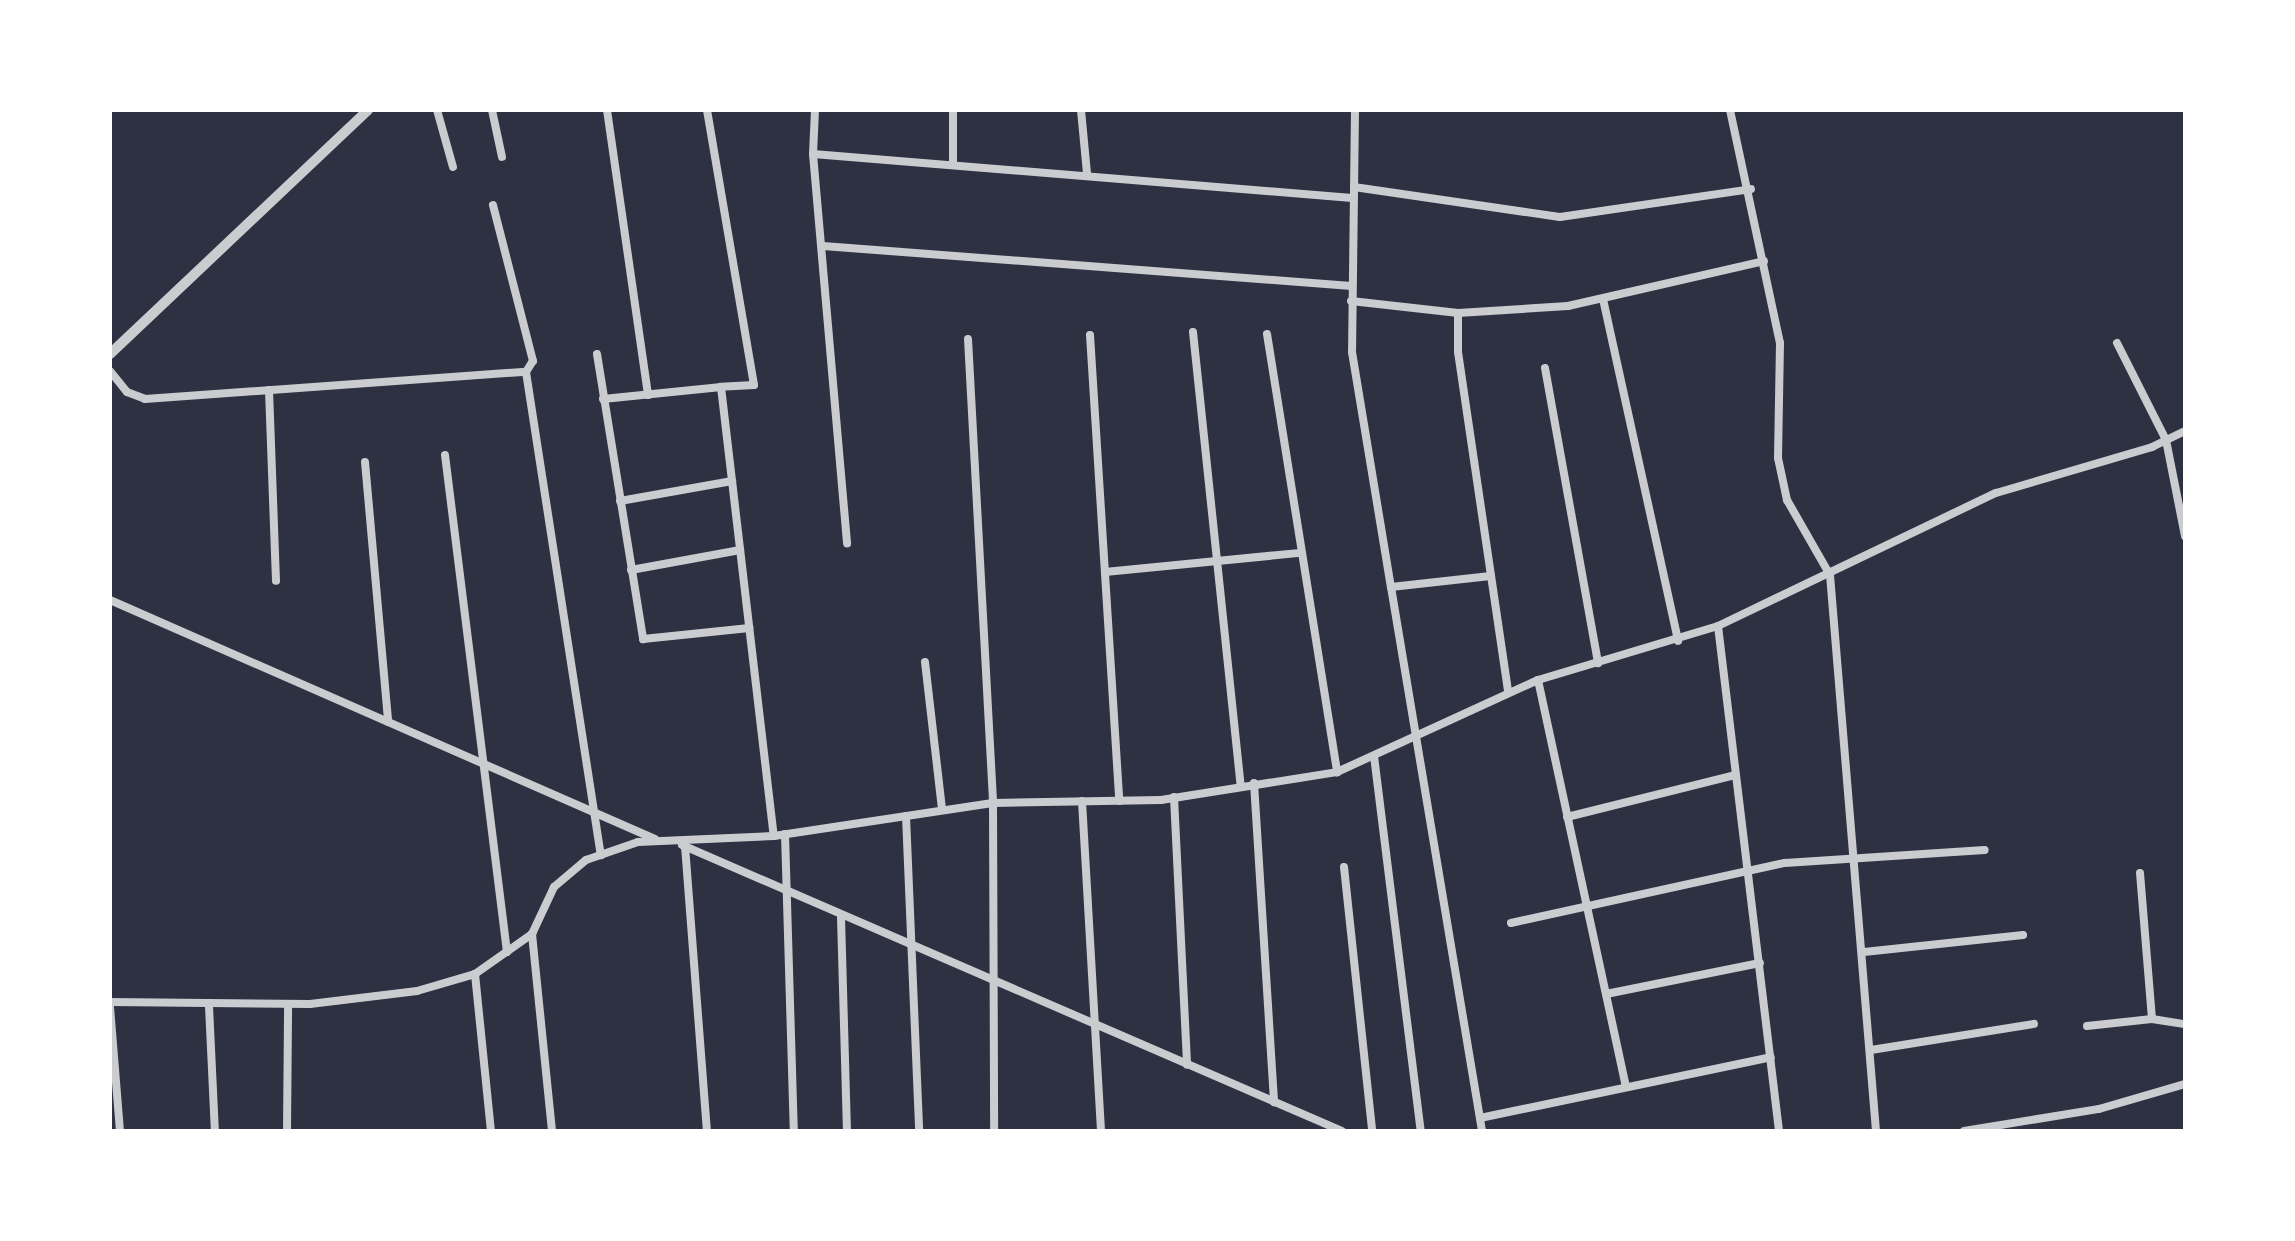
<!DOCTYPE html>
<html>
<head>
<meta charset="utf-8">
<style>
  body { margin:0 }
  #map { position:relative; width:2295px; height:1241px; overflow:hidden; background:#2d3142; font-family:"Alegreya Sans",sans-serif }
  div>[style] { position:absolute }
  [style*='--x'] { left:calc(var(--x)*1px); top:calc(var(--y)*1px); width:calc(var(--w)*1px); rotate:calc(var(--a)*1deg) }
  .minor>* { height:8px; margin:-4px; padding:0 4px; transform-origin:4px; border-radius:4px; background:#caccd0 }
  .tertiary>* { height:10px; margin:-5px; padding:0 5px; transform-origin:5px; border-radius:5px; background:#caccd0 }
  span { translate:-50% -50%; white-space:nowrap; text-align:center; line-height:1.15; -webkit-text-stroke:9px #fff; paint-order:stroke }
  .frame { position:absolute; inset:0; border:112px solid #fff; pointer-events:none }
</style>
</head>
<body>
<div id="map">
  <div class="minor">
    <i style="--x:437;--y:110;--w:59;--a:74.3"></i>
    <i style="--x:492;--y:110;--w:48;--a:78"></i>
    <i style="--x:607;--y:110;--w:288;--a:81.8"></i>
    <i style="--x:707;--y:110;--w:279;--a:80.3"></i>
    <i style="--x:754;--y:385;--w:33;--a:177"></i>
    <i style="--x:721;--y:387;--w:452;--a:83.3"></i>
    <i style="--x:815;--y:110;--w:44;--a:92.6"></i>
    <i style="--x:813;--y:154;--w:391;--a:85"></i>
    <i style="--x:953;--y:110;--w:52;--a:90"></i>
    <i style="--x:1081;--y:110;--w:64;--a:84.6"></i>
    <i style="--x:1355;--y:110;--w:242;--a:90.7"></i>
    <i style="--x:1352;--y:352;--w:238;--a:80.6"></i>
    <i style="--x:1391;--y:587;--w:100;--a:-6.3"></i>
    <i style="--x:1730;--y:110;--w:238;--a:77.9"></i>
    <i style="--x:1780;--y:343;--w:115;--a:91"></i>
    <i style="--x:1778;--y:458;--w:43;--a:77.9"></i>
    <i style="--x:1787;--y:500;--w:86;--a:60.2"></i>
    <i style="--x:1830;--y:575;--w:558;--a:85.27"></i>
    <i style="--x:813;--y:154;--w:541;--a:4.67"></i>
    <i style="--x:1354;--y:187;--w:208;--a:8.3"></i>
    <i style="--x:1560;--y:217;--w:193;--a:-8.3"></i>
    <i style="--x:823;--y:246;--w:530;--a:4.33"></i>
    <i style="--x:1603;--y:299;--w:350;--a:77.6"></i>
    <i style="--x:1351;--y:301;--w:108;--a:6.4"></i>
    <i style="--x:1458;--y:313;--w:110;--a:-3.6"></i>
    <i style="--x:1568;--y:306;--w:201;--a:-12.9"></i>
    <i style="--x:1458;--y:313;--w:39;--a:90"></i>
    <i style="--x:1458;--y:352;--w:344;--a:81.6"></i>
    <i style="--x:1193;--y:332;--w:456;--a:84"></i>
    <i style="--x:1267;--y:334;--w:444;--a:80.9"></i>
    <i style="--x:1090;--y:335;--w:467;--a:86.4"></i>
    <i style="--x:968;--y:339;--w:465;--a:86.9"></i>
    <i style="--x:993;--y:803;--w:328;--a:89.8"></i>
    <i style="--x:2117;--y:343;--w:109;--a:63.2"></i>
    <i style="--x:2166;--y:440;--w:98;--a:78.8"></i>
    <i style="--x:597;--y:354;--w:289;--a:80.8"></i>
    <i style="--x:643;--y:639;--w:107;--a:-5.9"></i>
    <i style="--x:1545;--y:368;--w:300;--a:79.8"></i>
    <i style="--x:110;--y:371;--w:27;--a:51"></i>
    <i style="--x:127;--y:392;--w:19;--a:21"></i>
    <i style="--x:145;--y:399;--w:382;--a:-4.1"></i>
    <i style="--x:526;--y:372;--w:13;--a:-58"></i>
    <i style="--x:533;--y:361;--w:161;--a:-104.4"></i>
    <i style="--x:526;--y:372;--w:489;--a:81.2"></i>
    <i style="--x:269;--y:390;--w:191;--a:87.9"></i>
    <i style="--x:603;--y:399;--w:119;--a:-5.8"></i>
    <i style="--x:445;--y:455;--w:501;--a:82.89"></i>
    <i style="--x:365;--y:462;--w:261;--a:84.9"></i>
    <i style="--x:620;--y:501;--w:114;--a:-10.1"></i>
    <i style="--x:631;--y:570;--w:111;--a:-10.4"></i>
    <i style="--x:1105;--y:572;--w:196;--a:-5.6"></i>
    <i style="--x:1391;--y:587;--w:552;--a:80.5"></i>
    <i style="--x:110;--y:600;--w:595;--a:23.68"></i>
    <i style="--x:1718;--y:626;--w:509;--a:83.11"></i>
    <i style="--x:925;--y:662;--w:149;--a:83.4"></i>
    <i style="--x:1538;--y:680;--w:416;--a:77.8"></i>
    <i style="--x:1374;--y:756;--w:378;--a:82.9"></i>
    <i style="--x:1254;--y:783;--w:320;--a:86.4"></i>
    <i style="--x:1174;--y:797;--w:268;--a:87.2"></i>
    <i style="--x:1082;--y:801;--w:331;--a:86.7"></i>
    <i style="--x:906;--y:816;--w:315;--a:87.6"></i>
    <i style="--x:1567;--y:817;--w:174;--a:-14"></i>
    <i style="--x:785;--y:834;--w:297;--a:88.3"></i>
    <i style="--x:682;--y:845;--w:719;--a:23.43"></i>
    <i style="--x:685;--y:846;--w:286;--a:85.6"></i>
    <i style="--x:1344;--y:867;--w:265;--a:83.9"></i>
    <i style="--x:2140;--y:873;--w:146;--a:85.3"></i>
    <i style="--x:841;--y:917;--w:214;--a:88.4"></i>
    <i style="--x:1511;--y:923;--w:280;--a:-12.4"></i>
    <i style="--x:1785;--y:863;--w:200;--a:-3.7"></i>
    <i style="--x:532;--y:934;--w:198;--a:84.2"></i>
    <i style="--x:1864;--y:952;--w:160;--a:-6.1"></i>
    <i style="--x:475;--y:974;--w:158;--a:84.2"></i>
    <i style="--x:1606;--y:994;--w:157;--a:-11.4"></i>
    <i style="--x:110;--y:1002;--w:200;--a:0.6"></i>
    <i style="--x:310;--y:1004;--w:108;--a:-6.9"></i>
    <i style="--x:417;--y:991;--w:60;--a:-16.3"></i>
    <i style="--x:475;--y:974;--w:70;--a:-35.1"></i>
    <i style="--x:532;--y:934;--w:52;--a:-64.9"></i>
    <i style="--x:554;--y:887;--w:42;--a:-40.2"></i>
    <i style="--x:586;--y:860;--w:55;--a:-19.1"></i>
    <i style="--x:638;--y:842;--w:136;--a:-2.5"></i>
    <i style="--x:774;--y:836;--w:221;--a:-8.6"></i>
    <i style="--x:993;--y:803;--w:168;--a:-1"></i>
    <i style="--x:1161;--y:800;--w:178;--a:-9"></i>
    <i style="--x:1337;--y:772;--w:221;--a:-24.6"></i>
    <i style="--x:1538;--y:680;--w:188;--a:-16.7"></i>
    <i style="--x:1718;--y:626;--w:308;--a:-25.6"></i>
    <i style="--x:1996;--y:493;--w:163;--a:-16.4"></i>
    <i style="--x:2152;--y:447;--w:37;--a:-26"></i>
    <i style="--x:209;--y:1006;--w:125;--a:87.3"></i>
    <i style="--x:110;--y:1007;--w:124;--a:85.4"></i>
    <i style="--x:2087;--y:1026;--w:65;--a:-6.1"></i>
    <i style="--x:2152;--y:1019;--w:33;--a:9"></i>
    <i style="--x:1871;--y:1050;--w:165;--a:-9.1"></i>
    <i style="--x:1480;--y:1118;--w:297;--a:-11.8"></i>
    <i style="--x:287;--y:1131;--w:127;--a:-89.5"></i>
    <i style="--x:1964;--y:1131;--w:137;--a:-9.3"></i>
    <i style="--x:2099;--y:1109;--w:90;--a:-16.2"></i>
  </div>
  <div class="tertiary">
    <i style="--x:110;--y:354;--w:355;--a:-43.4"></i>
  </div>
  <div class="frame"></div>
</div>
</body>
</html>
